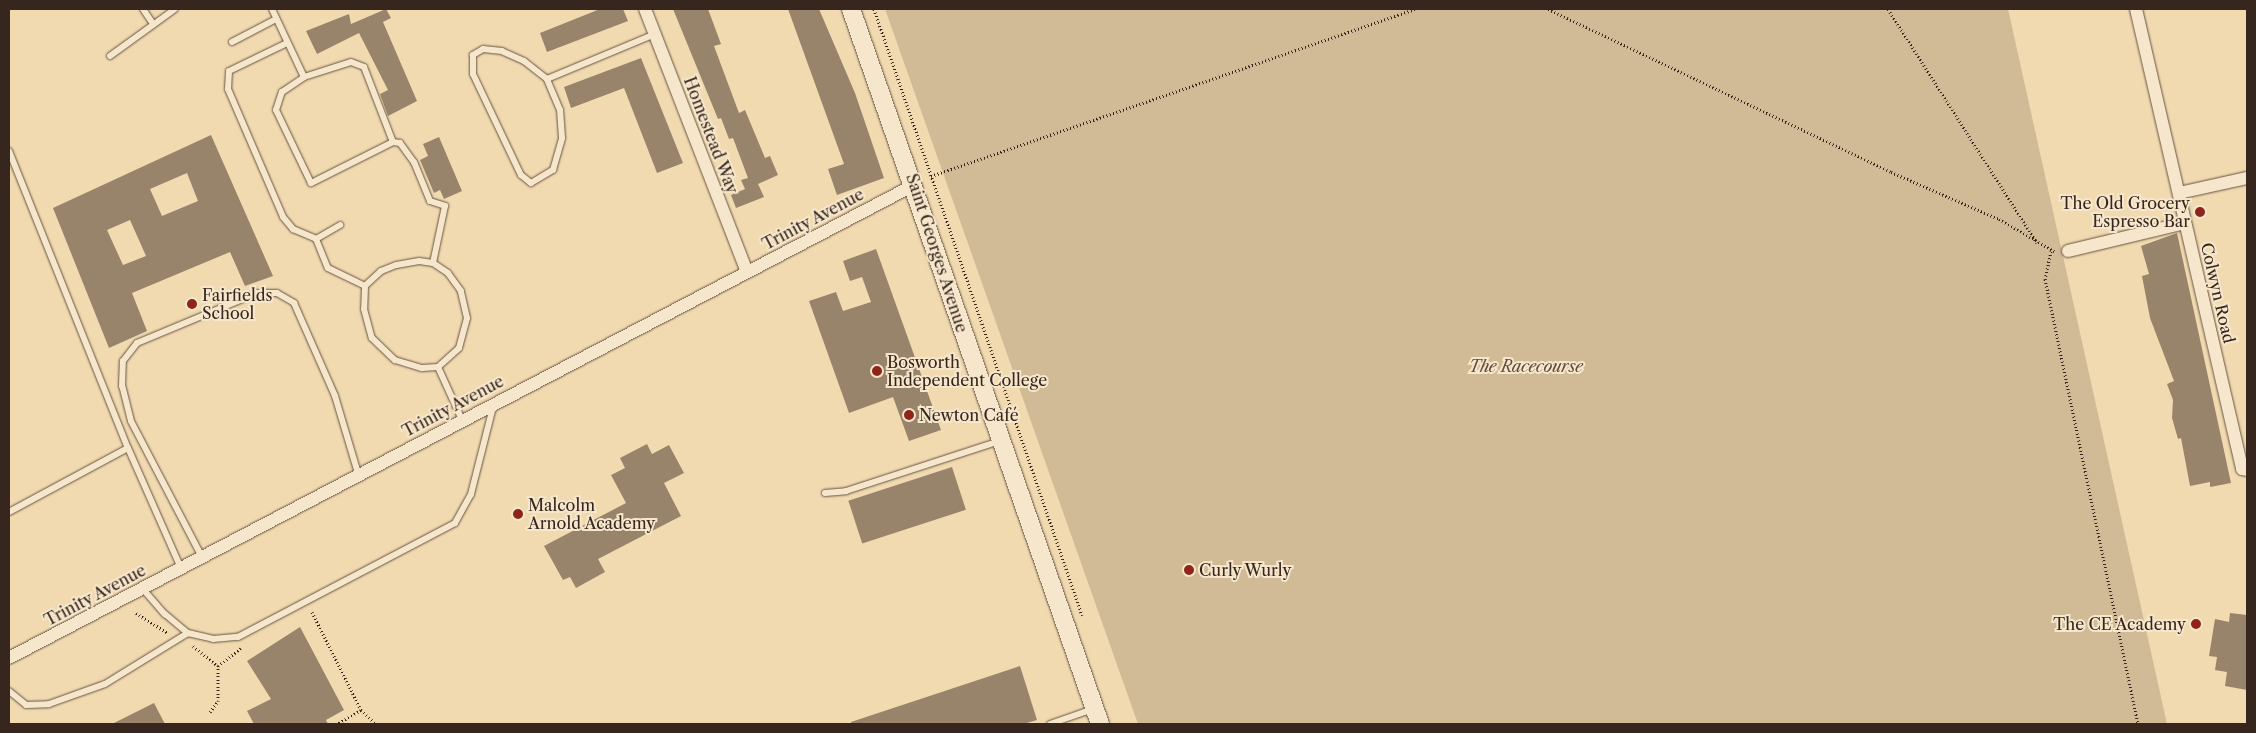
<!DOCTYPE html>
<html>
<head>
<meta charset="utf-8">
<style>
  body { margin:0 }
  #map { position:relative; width:2256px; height:733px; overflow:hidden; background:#f1dab0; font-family:"Libre Caslon Text",serif }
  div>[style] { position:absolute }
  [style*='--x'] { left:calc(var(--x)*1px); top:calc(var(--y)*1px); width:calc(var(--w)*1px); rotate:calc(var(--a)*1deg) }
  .green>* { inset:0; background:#d1bb97 }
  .building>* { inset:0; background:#98846a; transform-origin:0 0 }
  .path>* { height:3px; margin-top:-1.5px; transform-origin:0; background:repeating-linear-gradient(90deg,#37261e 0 1px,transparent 0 3.5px) }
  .roads { filter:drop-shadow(0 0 1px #665342) drop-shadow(0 0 1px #665342) }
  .lane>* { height:6px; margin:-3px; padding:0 3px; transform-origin:3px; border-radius:3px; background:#f6e7cc }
  .street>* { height:12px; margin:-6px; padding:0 6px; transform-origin:6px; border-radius:6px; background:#f6e7cc }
  .secondary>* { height:18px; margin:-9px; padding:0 9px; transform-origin:9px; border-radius:9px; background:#f6e7cc }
  .dots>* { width:14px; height:14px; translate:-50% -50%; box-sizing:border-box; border:2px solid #f6e7cc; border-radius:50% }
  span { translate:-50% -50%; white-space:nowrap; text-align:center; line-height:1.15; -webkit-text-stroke:4px #f6e7cc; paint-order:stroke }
  .street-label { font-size:16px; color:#37261e }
  .poi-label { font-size:16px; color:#37261e }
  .right { translate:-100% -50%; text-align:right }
  .left { translate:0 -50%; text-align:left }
  .park-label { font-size:16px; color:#5e4b3c; font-style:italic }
  .frame { position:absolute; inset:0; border:10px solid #37261e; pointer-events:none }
</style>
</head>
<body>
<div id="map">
  <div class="green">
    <i style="clip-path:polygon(885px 9px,2008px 9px,2167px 724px,1138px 724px)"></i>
  </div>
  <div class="building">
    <i style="clip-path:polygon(386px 9px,391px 18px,383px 22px,417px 101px,388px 116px,380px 94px,388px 90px,359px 33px,317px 54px,306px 31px,349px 14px,351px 24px)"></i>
    <i style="clip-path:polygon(600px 9px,623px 9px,628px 21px,547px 52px,540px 33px)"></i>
    <i style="clip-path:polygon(673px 9px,708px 9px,721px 44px,714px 46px,739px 113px,745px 110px,765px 158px,770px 156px,778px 175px,758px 184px,764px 197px,736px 208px,731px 195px,745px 189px,741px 180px,748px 178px,733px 138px,729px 139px,721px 118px,718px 119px)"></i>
    <i style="clip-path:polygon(788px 9px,819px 9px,855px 93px,884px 178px,837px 195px,828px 169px,844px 164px)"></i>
    <i style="clip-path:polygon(641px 58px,683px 163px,657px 173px,624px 88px,571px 108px,564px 87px)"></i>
    <i style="clip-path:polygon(evenodd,211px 135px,273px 276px,245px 286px,230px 252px,132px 293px,147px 331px,109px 348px,53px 208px,211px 135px,187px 173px,198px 201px,162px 216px,150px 189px,187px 173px,211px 135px,130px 220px,146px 256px,123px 265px,107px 230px,130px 220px)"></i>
    <i style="clip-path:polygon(439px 137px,462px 191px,444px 199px,440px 190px,434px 193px,420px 160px,428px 156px,423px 144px)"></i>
    <i style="clip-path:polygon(2177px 233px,2231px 483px,2210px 487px,2210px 482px,2190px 486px,2181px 438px,2178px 439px,2172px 418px,2173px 400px,2167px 384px,2174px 381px,2150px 318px,2142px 276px,2149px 274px,2141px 246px)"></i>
    <i style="clip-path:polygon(876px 249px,941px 430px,909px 441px,893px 397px,849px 413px,809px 301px,836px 292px,843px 311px,871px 302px,862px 277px,850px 281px,843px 261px)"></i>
    <i style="clip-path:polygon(647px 444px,652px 454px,669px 445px,684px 473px,664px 483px,681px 516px,598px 559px,605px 572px,576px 588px,570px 577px,563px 580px,544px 546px,626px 503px,611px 475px,625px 468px,620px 458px)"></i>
    <i style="left:952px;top:467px;width:45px;height:109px;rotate:72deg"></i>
    <i style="clip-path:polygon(2230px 613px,2247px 615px,2247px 690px,2225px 686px,2227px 672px,2215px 670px,2217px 657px,2209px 656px,2215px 619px,2229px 622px)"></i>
    <i style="clip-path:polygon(300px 627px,344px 710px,326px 720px,328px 724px,254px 724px,247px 711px,271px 699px,247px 661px)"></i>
    <i style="clip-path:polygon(1020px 666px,1037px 720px,1023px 724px,851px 724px,851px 722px)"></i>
    <i style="clip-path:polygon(154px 703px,165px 724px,112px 724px)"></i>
  </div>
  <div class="path">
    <i style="--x:874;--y:9;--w:641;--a:71.06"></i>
    <i style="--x:1548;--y:9;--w:380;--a:25.4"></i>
    <i style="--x:1891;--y:172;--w:118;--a:23.5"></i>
    <i style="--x:1999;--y:219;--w:64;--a:30.2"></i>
    <i style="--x:1888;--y:9;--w:277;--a:57.5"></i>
    <i style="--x:931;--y:176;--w:512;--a:-19.04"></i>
    <i style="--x:2051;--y:251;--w:29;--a:102"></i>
    <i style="--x:2045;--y:279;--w:455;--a:78.2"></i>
    <i style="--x:312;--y:612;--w:110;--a:63.4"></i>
    <i style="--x:361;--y:710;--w:28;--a:150"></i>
    <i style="--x:136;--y:613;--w:38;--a:32"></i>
    <i style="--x:193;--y:646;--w:32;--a:39"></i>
    <i style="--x:361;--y:710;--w:21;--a:43"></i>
    <i style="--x:210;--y:712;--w:14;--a:-54"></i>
    <i style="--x:218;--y:701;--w:35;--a:-90"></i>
    <i style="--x:218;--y:666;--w:29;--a:-38"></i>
  </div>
  <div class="roads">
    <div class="lane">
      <i style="--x:143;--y:9;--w:18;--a:56"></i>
      <i style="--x:272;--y:9;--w:75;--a:64.8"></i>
      <i style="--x:232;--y:42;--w:50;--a:-27.6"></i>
      <i style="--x:287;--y:43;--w:64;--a:154.2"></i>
      <i style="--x:229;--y:71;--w:18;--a:93"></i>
      <i style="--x:228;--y:89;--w:139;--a:66.7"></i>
      <i style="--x:283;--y:217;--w:16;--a:50"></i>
      <i style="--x:293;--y:229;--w:25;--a:23"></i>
      <i style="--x:316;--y:239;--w:31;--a:68"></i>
      <i style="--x:328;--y:268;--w:41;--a:25.9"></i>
      <i style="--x:110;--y:56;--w:80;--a:-35.9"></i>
      <i style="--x:351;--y:62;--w:14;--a:21"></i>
      <i style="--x:364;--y:67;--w:80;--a:68.9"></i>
      <i style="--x:393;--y:142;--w:92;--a:153.4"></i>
      <i style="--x:311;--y:183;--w:81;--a:-115.6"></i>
      <i style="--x:276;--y:110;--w:19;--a:-72"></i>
      <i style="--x:282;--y:92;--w:27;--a:-34"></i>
      <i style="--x:304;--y:77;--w:49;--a:-17.7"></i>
      <i style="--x:547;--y:79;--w:29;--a:-142"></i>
      <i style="--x:524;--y:61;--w:24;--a:-156"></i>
      <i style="--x:502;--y:51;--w:19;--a:-174"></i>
      <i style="--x:483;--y:49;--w:12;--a:149"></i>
      <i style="--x:473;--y:55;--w:19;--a:90"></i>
      <i style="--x:473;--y:74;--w:112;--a:64.6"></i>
      <i style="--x:521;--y:175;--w:13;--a:39"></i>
      <i style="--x:531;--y:183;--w:26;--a:-31"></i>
      <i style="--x:553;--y:170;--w:33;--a:-74"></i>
      <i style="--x:562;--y:138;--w:28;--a:-94"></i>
      <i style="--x:560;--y:110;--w:34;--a:-113"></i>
      <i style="--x:547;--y:79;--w:117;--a:-22.6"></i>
      <i style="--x:393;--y:142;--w:7;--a:8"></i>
      <i style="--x:400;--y:143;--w:24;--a:54"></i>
      <i style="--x:414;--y:162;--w:42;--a:67.7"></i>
      <i style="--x:430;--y:201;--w:16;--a:18"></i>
      <i style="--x:445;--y:206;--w:58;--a:101.9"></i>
      <i style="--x:9;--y:151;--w:320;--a:68.2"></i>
      <i style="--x:128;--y:448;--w:131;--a:66.2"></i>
      <i style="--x:316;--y:239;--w:28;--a:-30"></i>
      <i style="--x:438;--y:367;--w:28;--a:-42"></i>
      <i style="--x:459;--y:348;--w:31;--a:-75"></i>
      <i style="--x:467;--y:318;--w:28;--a:-103"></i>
      <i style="--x:461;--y:291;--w:22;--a:-126"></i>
      <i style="--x:448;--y:273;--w:18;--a:-146"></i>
      <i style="--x:433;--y:263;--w:14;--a:-172"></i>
      <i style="--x:419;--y:261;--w:23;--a:170"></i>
      <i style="--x:396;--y:265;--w:16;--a:158"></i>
      <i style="--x:381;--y:271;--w:22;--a:137"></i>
      <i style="--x:365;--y:286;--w:23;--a:92"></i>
      <i style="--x:364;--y:309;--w:30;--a:75"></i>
      <i style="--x:372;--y:338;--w:32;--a:44"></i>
      <i style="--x:395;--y:360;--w:28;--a:17"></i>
      <i style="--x:422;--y:368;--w:16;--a:-4"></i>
      <i style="--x:438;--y:367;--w:58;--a:65.6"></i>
      <i style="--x:825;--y:493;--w:21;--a:-5"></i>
      <i style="--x:846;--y:491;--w:162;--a:-18"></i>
      <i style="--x:9;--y:512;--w:135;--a:-28.3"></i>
      <i style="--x:202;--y:557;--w:153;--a:-117.6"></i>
      <i style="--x:131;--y:421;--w:36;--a:-104"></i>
      <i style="--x:122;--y:386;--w:25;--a:-88"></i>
      <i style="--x:123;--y:361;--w:23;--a:-52"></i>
      <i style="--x:137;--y:343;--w:130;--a:-22.6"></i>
      <i style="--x:257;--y:293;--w:20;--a:0"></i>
      <i style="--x:277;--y:293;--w:20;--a:30"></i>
      <i style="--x:294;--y:303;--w:102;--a:66.2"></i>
      <i style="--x:335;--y:396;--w:80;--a:73.4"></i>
      <i style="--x:142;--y:588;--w:35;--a:49"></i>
      <i style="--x:165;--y:614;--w:30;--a:40"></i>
      <i style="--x:188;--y:633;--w:26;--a:13"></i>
      <i style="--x:213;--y:639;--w:25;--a:-5"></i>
      <i style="--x:238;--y:637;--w:245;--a:-27.7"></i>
      <i style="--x:455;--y:523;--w:33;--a:-61"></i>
      <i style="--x:471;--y:494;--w:90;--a:-75.8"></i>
      <i style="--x:9;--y:691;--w:22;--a:39"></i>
      <i style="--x:26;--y:705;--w:23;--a:-2"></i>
      <i style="--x:49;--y:704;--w:59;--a:-19.7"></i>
      <i style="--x:105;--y:684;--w:97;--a:-31.6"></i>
      <i style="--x:1050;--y:724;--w:46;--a:-19.2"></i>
    </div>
    <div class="street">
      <i style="--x:645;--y:9;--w:282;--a:68.8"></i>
      <i style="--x:2136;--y:9;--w:472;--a:77"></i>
      <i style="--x:2242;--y:469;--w:5;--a:11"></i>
      <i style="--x:2179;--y:193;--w:70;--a:-12.4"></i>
      <i style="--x:2068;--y:251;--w:120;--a:-13.5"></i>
      <i style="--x:9;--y:658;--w:1021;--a:-27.59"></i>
    </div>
    <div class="secondary">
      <i style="--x:851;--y:9;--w:757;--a:70.8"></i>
    </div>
  </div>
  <div class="dots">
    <i style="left:2200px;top:212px;background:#8f2418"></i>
    <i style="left:192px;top:304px;background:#8f2418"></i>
    <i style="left:877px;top:371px;background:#8f2418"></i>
    <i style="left:909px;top:415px;background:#8f2418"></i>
    <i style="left:518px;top:514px;background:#8f2418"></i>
    <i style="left:1189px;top:570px;background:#8f2418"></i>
    <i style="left:2196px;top:624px;background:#8f2418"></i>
  </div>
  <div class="street-label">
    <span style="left:711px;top:135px;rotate:69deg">Homestead Way</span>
    <span style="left:813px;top:219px;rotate:-28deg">Trinity Avenue</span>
    <span style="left:937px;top:253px;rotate:72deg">Saint Georges Avenue</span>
    <span style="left:2218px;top:293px;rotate:77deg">Colwyn Road</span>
    <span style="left:453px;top:406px;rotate:-28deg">Trinity Avenue</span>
    <span style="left:95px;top:595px;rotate:-28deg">Trinity Avenue</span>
  </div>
  <div class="poi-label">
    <span class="right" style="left:2190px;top:212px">The Old Grocery<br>Espresso Bar</span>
    <span class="left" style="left:202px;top:304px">Fairfields<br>School</span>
    <span class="left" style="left:887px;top:371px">Bosworth<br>Independent College</span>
    <span class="left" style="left:919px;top:415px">Newton Café</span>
    <span class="left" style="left:528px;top:514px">Malcolm<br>Arnold Academy</span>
    <span class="left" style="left:1199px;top:570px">Curly Wurly</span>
    <span class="right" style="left:2186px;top:624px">The CE Academy</span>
  </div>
  <div class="park-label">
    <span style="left:1526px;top:366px">The Racecourse</span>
  </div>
  <div class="frame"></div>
</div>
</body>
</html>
